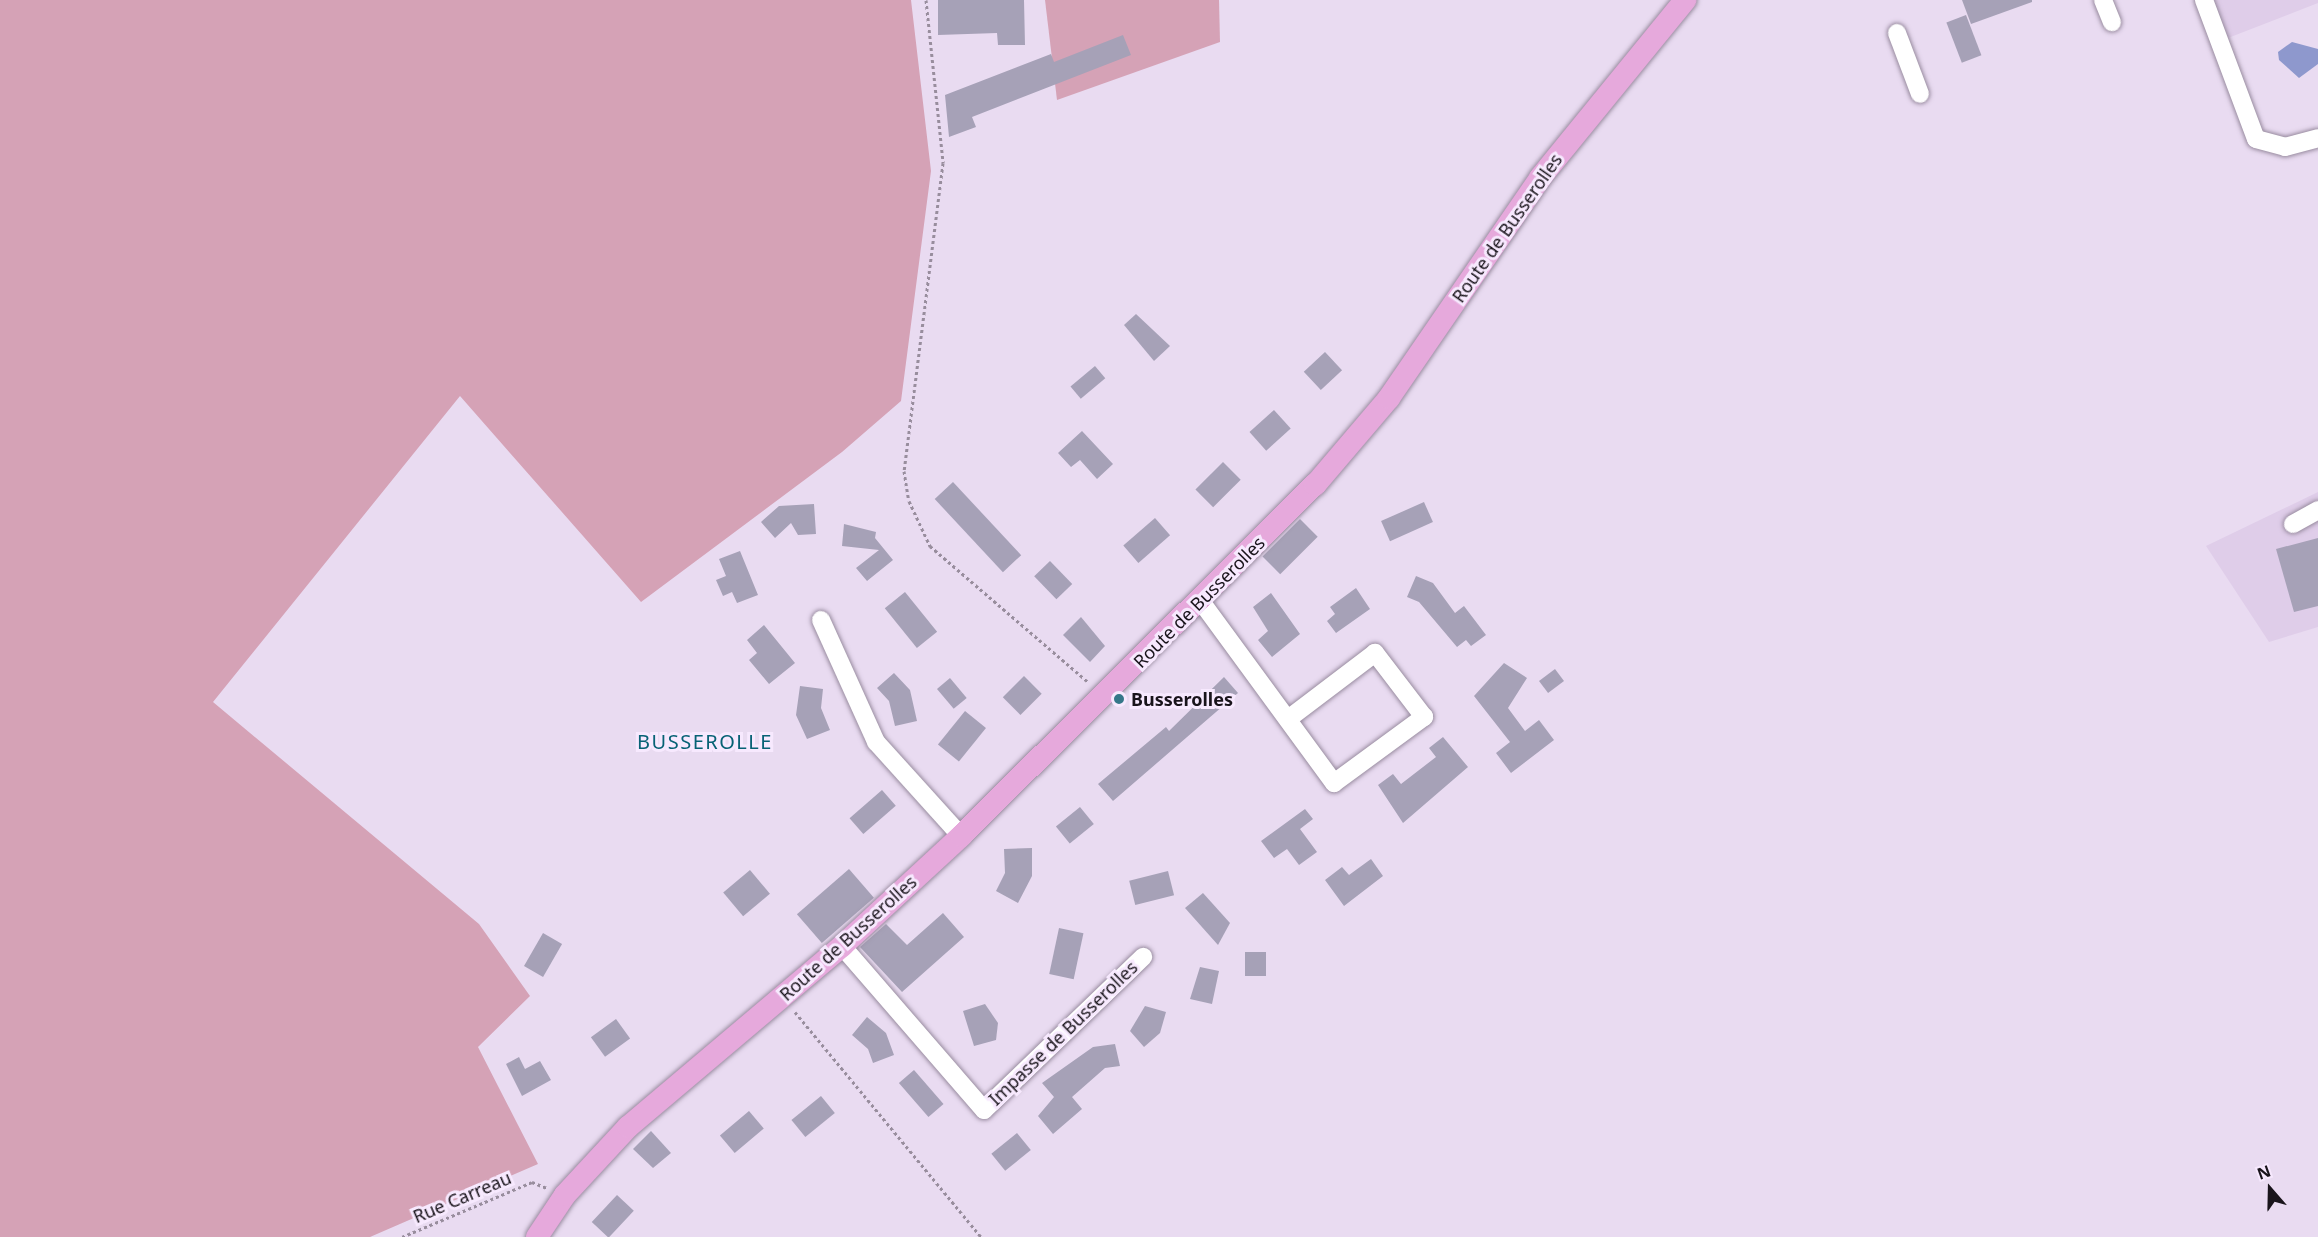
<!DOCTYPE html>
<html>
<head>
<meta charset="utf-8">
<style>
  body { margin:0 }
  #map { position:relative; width:2318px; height:1237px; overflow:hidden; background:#e9dbf1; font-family:"Noto Sans",sans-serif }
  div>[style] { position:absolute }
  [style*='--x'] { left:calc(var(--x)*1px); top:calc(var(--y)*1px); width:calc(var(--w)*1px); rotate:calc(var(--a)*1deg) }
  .built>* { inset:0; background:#dfcde9 }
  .green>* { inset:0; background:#d5a2b6 }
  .water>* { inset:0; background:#8e98cd }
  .building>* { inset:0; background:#a6a1b7; transform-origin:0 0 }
  .path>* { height:3px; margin-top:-1.5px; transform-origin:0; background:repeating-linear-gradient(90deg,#988d9d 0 3px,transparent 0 6px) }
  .roads { filter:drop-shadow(0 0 2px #998ca0) drop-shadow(0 0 2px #998ca0) }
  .minor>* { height:18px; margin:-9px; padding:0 9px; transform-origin:9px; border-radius:9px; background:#fff }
  .major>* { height:22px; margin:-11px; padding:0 11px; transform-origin:11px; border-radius:11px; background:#e6a9dc }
  .dots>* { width:16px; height:16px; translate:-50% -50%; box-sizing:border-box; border:3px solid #f7e9fe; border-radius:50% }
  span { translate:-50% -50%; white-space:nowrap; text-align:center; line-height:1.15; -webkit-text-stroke:6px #f7e9fe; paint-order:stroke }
  .street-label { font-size:18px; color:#19141b }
  .poi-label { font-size:18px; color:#19141b; font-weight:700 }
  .left { translate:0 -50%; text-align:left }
  .neighbourhood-label { font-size:20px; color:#076275; letter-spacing:1.5px }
  .north { position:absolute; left:2240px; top:1159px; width:60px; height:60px; -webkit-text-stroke:4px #f7e9fe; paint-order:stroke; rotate:340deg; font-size:16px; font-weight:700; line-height:24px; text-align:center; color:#19141b }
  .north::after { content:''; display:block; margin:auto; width:21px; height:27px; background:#19141b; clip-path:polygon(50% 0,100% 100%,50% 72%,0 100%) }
</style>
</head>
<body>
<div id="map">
  <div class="built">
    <i style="clip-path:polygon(2213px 0,2318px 0,2318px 3px,2228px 38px)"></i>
    <i style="clip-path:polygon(2318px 492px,2318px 627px,2269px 642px,2206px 546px)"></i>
  </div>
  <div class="green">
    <i style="clip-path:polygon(0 0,911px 0,931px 171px,901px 401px,842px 452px,641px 602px,460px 396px,213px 702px,479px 924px,530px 996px,478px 1047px,538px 1164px,370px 1237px,0 1237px)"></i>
    <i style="clip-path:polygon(1045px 0,1219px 0,1220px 42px,1057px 100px)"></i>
  </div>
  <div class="water">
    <i style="clip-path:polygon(2292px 42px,2318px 49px,2318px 64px,2299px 78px,2279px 60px,2278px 52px)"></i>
  </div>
  <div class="building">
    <i style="clip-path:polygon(938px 0,1024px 0,1025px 45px,998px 45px,997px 33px,938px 35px)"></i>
    <i style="clip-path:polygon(1962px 0,2032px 0,2032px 2px,1971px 24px)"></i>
    <i style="left:1966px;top:15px;width:43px;height:21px;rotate:69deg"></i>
    <i style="clip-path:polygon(1123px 35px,1131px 55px,972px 117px,976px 127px,949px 137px,945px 95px,1051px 54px,1054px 62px)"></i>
    <i style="clip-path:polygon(1136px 314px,1170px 346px,1154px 361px,1124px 325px)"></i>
    <i style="left:1325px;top:352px;width:25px;height:29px;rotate:47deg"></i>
    <i style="left:1095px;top:366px;width:16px;height:32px;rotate:50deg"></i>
    <i style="left:1274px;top:410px;width:25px;height:33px;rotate:48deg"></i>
    <i style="clip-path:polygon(1082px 431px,1113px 464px,1097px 479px,1080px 460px,1071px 467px,1058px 453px)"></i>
    <i style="left:1223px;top:462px;width:25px;height:39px;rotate:45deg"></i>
    <i style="left:953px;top:482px;width:100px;height:25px;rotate:47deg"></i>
    <i style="left:1424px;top:502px;width:22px;height:47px;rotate:66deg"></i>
    <i style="clip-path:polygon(814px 504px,816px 534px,798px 535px,791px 523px,775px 538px,761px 522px,779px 506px)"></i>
    <i style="left:1155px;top:518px;width:23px;height:42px;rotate:49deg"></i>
    <i style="left:1300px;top:519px;width:25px;height:53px;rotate:45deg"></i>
    <i style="clip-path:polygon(844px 524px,876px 532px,875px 538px,893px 560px,867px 581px,856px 568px,879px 550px,842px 546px)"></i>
    <i style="clip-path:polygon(2318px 538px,2318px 606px,2294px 612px,2276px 549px)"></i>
    <i style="clip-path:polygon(740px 551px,758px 595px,737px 603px,732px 592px,723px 596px,716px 580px,726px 576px,719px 559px)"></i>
    <i style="left:1050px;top:561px;width:32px;height:22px;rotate:46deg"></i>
    <i style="clip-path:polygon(1416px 576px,1433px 583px,1455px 613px,1464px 606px,1486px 635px,1471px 646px,1466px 640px,1457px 647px,1419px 602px,1407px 597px)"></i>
    <i style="clip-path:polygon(1356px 588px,1370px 609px,1336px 633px,1327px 621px,1335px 614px,1330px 607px)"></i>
    <i style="left:905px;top:592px;width:51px;height:26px;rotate:51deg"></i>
    <i style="clip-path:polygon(1271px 593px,1300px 634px,1272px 657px,1258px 640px,1268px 631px,1253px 607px)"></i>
    <i style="clip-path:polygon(1081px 617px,1105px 646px,1090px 662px,1063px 635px)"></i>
    <i style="clip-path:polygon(764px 625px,795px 663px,769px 684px,749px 660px,757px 653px,747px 640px)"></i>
    <i style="clip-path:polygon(1504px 663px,1527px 678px,1508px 708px,1525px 731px,1539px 720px,1554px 740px,1511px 773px,1496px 753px,1510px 742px,1474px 696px)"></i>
    <i style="left:1555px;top:669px;width:15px;height:20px;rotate:53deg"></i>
    <i style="clip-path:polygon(894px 673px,910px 690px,917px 721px,895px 726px,889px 701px,877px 688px)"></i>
    <i style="left:1024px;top:676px;width:25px;height:30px;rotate:45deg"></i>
    <i style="clip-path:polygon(1224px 677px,1238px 693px,1113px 801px,1098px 784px,1166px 727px,1169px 731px)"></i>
    <i style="left:950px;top:678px;width:26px;height:17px;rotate:50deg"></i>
    <i style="clip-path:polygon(800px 686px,823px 689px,821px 708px,830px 730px,807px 739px,796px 715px)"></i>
    <i style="left:965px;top:711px;width:27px;height:43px;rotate:39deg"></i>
    <i style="clip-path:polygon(1443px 737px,1468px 767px,1403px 823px,1378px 785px,1393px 774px,1401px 784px,1436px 757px,1429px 748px)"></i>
    <i style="left:882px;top:790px;width:21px;height:43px;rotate:49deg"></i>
    <i style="left:1080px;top:807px;width:22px;height:31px;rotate:51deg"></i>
    <i style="clip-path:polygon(1305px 809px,1313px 819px,1300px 829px,1317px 852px,1299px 865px,1287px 849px,1274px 858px,1261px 841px)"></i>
    <i style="clip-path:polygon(1032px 848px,1032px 876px,1018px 903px,996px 891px,1005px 873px,1004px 849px)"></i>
    <i style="clip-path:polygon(1371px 859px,1383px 876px,1344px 906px,1325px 880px,1342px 867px,1349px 875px)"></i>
    <i style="left:849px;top:869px;width:38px;height:69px;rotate:49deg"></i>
    <i style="left:750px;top:870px;width:31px;height:35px;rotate:50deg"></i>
    <i style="left:1168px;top:871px;width:25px;height:40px;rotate:76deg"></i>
    <i style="clip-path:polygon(1203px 893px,1230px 923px,1218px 945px,1185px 908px)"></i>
    <i style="clip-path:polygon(943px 913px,964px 937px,902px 992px,860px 947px,886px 924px,907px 945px)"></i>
    <i style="left:1059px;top:928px;width:25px;height:47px;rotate:12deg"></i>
    <i style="left:543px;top:933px;width:22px;height:38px;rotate:30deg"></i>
    <i style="left:1245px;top:952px;width:21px;height:24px"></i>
    <i style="clip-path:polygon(1200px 967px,1219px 971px,1212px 1004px,1190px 999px)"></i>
    <i style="clip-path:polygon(985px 1004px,998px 1023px,996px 1040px,974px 1046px,963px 1011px)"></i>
    <i style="clip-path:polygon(1145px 1006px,1166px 1012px,1160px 1033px,1144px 1047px,1130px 1031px)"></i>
    <i style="clip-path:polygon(867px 1017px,886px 1033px,894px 1055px,873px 1063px,868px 1049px,852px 1035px)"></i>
    <i style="left:616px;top:1019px;width:24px;height:31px;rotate:54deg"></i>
    <i style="clip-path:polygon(1115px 1044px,1120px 1066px,1105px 1068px,1072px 1097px,1082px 1109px,1053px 1134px,1038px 1116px,1054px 1097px,1042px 1083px,1093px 1047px)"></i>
    <i style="clip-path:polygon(519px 1057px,525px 1069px,540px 1061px,551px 1080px,522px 1096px,506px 1064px)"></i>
    <i style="left:914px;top:1070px;width:45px;height:20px;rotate:49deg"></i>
    <i style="left:821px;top:1096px;width:22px;height:38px;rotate:51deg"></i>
    <i style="left:749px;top:1111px;width:23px;height:38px;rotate:50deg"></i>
    <i style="clip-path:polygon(651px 1131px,671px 1153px,653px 1168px,633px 1149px)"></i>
    <i style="left:1017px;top:1133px;width:22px;height:33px;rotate:51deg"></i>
    <i style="left:617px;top:1195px;width:23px;height:37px;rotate:43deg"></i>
  </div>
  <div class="path">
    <i style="--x:926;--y:0;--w:164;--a:84"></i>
    <i style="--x:943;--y:163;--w:310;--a:97.2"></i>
    <i style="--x:904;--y:471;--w:30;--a:81"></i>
    <i style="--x:909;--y:501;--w:50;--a:65"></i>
    <i style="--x:930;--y:546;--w:208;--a:40.7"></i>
    <i style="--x:795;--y:1012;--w:292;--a:50.4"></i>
    <i style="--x:402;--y:1237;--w:141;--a:-22.9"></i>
    <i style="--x:532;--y:1182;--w:16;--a:22"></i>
  </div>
  <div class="roads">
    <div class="minor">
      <i style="--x:2103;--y:0;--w:24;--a:68"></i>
      <i style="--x:2204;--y:0;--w:148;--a:69.5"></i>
      <i style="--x:2256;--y:139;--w:30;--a:15"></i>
      <i style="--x:2285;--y:147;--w:34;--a:-15"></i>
      <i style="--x:1897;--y:33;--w:65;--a:69.3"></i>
      <i style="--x:2293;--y:524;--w:29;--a:-29"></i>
      <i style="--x:1200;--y:600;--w:227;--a:53.8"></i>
      <i style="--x:1334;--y:783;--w:112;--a:-36.3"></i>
      <i style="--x:1424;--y:717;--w:81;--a:-127.4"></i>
      <i style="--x:1375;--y:653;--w:109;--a:142.8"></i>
      <i style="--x:821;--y:620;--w:134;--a:65.7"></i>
      <i style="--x:876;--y:742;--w:127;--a:47.9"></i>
      <i style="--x:842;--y:946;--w:217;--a:49.1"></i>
      <i style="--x:984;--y:1110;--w:221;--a:-43.9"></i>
    </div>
    <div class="major">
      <i style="--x:537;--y:1237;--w:50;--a:-56.3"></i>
      <i style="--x:565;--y:1195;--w:93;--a:-47.2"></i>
      <i style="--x:628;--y:1127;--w:280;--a:-40.2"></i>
      <i style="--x:842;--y:946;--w:162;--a:-42.7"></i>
      <i style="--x:961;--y:836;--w:499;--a:-44.8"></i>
      <i style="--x:1315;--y:485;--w:114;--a:-49.6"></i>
      <i style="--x:1389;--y:398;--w:267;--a:-55.5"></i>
      <i style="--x:1540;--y:178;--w:230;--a:-50.8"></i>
    </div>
  </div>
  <div class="dots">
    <i style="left:1119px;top:699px;background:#357789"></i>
  </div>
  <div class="street-label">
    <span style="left:1507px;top:228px;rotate:-55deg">Route de Busserolles</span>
    <span style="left:1199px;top:602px;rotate:-45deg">Route de Busserolles</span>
    <span style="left:848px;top:938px;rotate:-42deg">Route de Busserolles</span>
    <span style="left:1063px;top:1033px;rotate:-44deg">Impasse de Busserolles</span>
    <span style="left:462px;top:1197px;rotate:-23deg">Rue Carreau</span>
  </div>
  <div class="poi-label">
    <span class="left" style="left:1131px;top:699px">Busserolles</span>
  </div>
  <div class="neighbourhood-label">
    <span style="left:705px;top:741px">BUSSEROLLE</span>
  </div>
  <div class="north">N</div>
</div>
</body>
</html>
